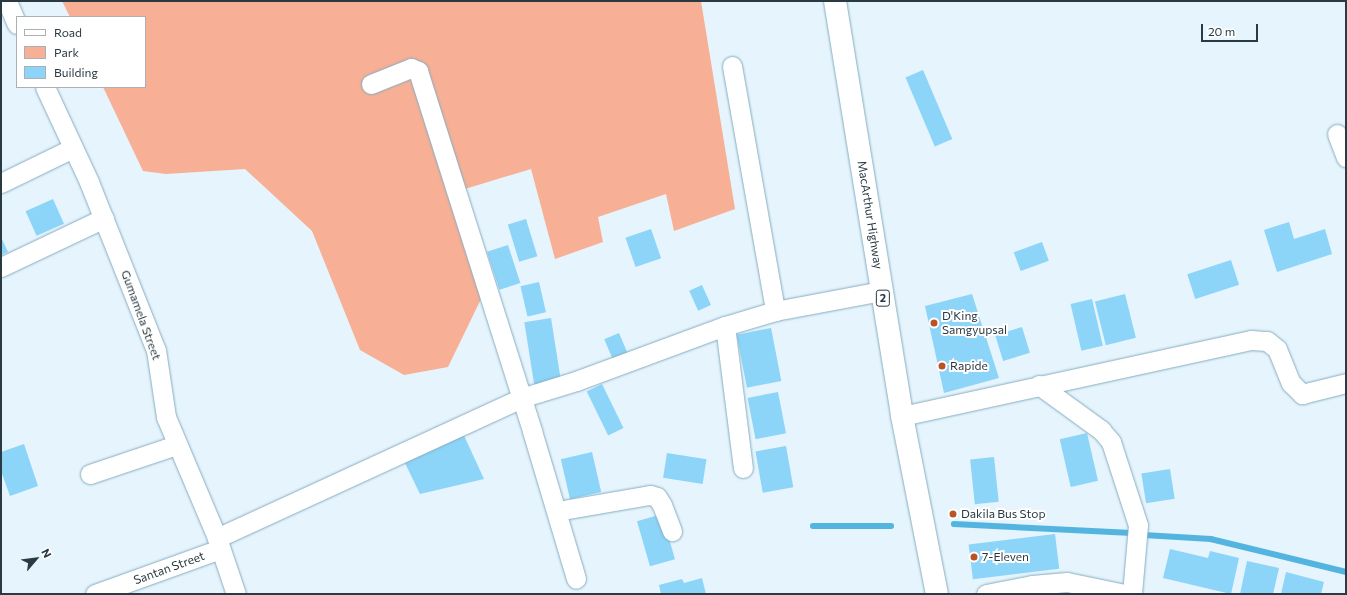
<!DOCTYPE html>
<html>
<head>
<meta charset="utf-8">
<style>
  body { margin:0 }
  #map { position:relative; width:1347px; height:595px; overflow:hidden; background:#e5f4fd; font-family:Commissioner,sans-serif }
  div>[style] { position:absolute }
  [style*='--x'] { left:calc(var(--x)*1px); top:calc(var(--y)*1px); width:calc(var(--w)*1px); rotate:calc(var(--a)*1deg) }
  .green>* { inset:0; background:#f7b095 }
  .stream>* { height:5.5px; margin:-2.75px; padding:0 2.75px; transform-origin:2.75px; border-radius:2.75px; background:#54b4e0 }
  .building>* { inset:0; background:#8cd4f8; transform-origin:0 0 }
  .roads { filter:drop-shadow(0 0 1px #86acbf) drop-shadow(0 0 1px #86acbf) }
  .minor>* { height:19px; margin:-9.5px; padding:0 9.5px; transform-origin:9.5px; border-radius:9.5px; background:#fff }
  .highway>* { height:22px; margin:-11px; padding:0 11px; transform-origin:11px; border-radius:11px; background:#fff }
  .dots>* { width:11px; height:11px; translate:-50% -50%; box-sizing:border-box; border:2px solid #fff; border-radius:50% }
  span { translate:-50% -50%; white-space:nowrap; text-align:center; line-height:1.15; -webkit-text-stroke:4px #fff; paint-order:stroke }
  .shield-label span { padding:1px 3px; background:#fff; border:1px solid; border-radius:3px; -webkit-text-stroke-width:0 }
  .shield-label { font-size:11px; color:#2a3a42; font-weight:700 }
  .street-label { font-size:12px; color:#2a3a42 }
  .poi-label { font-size:12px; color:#2a3a42 }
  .left { translate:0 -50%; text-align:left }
  .frame { position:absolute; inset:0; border:2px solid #2a3a42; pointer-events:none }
  .legend { position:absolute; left:16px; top:16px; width:130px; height:72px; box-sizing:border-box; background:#fff; border:1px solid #aab0b3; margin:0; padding:5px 7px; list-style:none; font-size:12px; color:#2a3a42 }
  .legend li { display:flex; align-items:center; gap:8px; height:20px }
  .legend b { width:20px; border:1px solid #aab0b3 }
  .north { position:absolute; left:16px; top:539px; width:40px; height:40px; -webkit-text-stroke:3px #fff; paint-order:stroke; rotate:62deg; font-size:11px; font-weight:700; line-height:16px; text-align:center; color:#2a3a42 }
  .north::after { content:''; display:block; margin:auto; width:14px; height:18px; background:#2a3a42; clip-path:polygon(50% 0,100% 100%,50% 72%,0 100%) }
  .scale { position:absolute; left:1201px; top:24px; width:57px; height:18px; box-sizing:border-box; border:2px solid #2a3a42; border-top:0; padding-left:5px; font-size:12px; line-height:14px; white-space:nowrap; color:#2a3a42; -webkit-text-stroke:3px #fff; paint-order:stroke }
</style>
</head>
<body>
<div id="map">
  <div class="green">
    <i style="clip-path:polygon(62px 1px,701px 1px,735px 209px,674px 231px,666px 194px,598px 217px,603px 242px,555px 259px,531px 169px,455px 192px,482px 297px,448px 367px,404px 375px,360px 350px,312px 231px,245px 169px,166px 174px,143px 171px,103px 87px,145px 87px,145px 17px,70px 17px)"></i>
  </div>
  <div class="stream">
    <i style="--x:954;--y:524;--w:178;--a:2.9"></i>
    <i style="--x:813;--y:526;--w:78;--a:0"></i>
    <i style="--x:1144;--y:535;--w:67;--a:3.4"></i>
    <i style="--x:1211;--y:539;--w:139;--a:13.7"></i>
  </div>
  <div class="building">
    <i style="left:923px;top:70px;width:75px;height:19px;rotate:67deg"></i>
    <i style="left:53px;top:199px;width:27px;height:30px;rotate:66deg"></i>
    <i style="left:526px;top:219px;width:39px;height:19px;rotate:73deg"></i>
    <i style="clip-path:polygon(1289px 222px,1294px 239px,1325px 229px,1332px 254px,1277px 272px,1264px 230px)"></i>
    <i style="left:651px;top:229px;width:31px;height:27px;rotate:71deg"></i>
    <i style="clip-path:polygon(1px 237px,8px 252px,1px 255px)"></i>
    <i style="left:1042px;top:242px;width:20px;height:30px;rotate:70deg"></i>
    <i style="left:508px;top:245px;width:40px;height:22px;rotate:72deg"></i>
    <i style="left:1231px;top:260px;width:26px;height:46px;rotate:72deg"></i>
    <i style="left:539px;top:282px;width:31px;height:19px;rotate:77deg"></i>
    <i style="left:702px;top:285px;width:22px;height:14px;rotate:66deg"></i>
    <i style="clip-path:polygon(972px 294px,999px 378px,944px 393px,925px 306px)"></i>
    <i style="left:1125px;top:294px;width:45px;height:31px;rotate:76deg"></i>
    <i style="left:1092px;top:299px;width:48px;height:22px;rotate:77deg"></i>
    <i style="left:551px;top:318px;width:63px;height:27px;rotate:81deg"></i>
    <i style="left:1022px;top:327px;width:27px;height:28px;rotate:73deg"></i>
    <i style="left:771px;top:328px;width:54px;height:35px;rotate:79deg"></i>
    <i style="left:619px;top:333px;width:26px;height:16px;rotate:67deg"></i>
    <i style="left:602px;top:384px;width:49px;height:17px;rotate:64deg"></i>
    <i style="left:778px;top:392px;width:42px;height:31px;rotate:79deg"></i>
    <i style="clip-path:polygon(461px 429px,484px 479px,420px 494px,401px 455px)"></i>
    <i style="left:1087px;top:433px;width:49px;height:28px;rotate:77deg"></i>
    <i style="clip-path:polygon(24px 444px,38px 486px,10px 496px,1px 471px,1px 452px)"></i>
    <i style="left:786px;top:446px;width:42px;height:31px;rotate:80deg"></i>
    <i style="left:592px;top:452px;width:41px;height:32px;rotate:77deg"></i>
    <i style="left:667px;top:453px;width:40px;height:25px;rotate:9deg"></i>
    <i style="left:994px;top:457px;width:45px;height:24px;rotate:84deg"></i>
    <i style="left:1170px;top:469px;width:30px;height:29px;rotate:81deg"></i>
    <i style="left:662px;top:514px;width:47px;height:26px;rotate:74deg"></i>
    <i style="left:1055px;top:534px;width:35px;height:87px;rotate:83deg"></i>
    <i style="clip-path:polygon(1170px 549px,1208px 558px,1210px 551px,1239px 558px,1231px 594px,1163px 578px)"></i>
    <i style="clip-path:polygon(1247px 561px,1279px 568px,1273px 594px,1240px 594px)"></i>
    <i style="clip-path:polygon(1286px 572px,1324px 582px,1321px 594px,1281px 594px)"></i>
    <i style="clip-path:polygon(702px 578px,706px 594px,661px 594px,659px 585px,682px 579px,684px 583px)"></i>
  </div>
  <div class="roads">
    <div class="minor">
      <i style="--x:7;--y:1;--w:25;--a:67"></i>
      <i style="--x:732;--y:66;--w:249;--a:80"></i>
      <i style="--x:371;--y:84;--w:43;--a:-21.8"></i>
      <i style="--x:411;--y:68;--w:8;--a:23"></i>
      <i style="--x:418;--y:71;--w:378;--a:72.4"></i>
      <i style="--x:532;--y:431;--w:154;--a:73.4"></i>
      <i style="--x:45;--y:87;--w:105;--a:65.1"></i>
      <i style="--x:89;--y:182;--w:181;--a:68.3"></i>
      <i style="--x:156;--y:350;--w:68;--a:81.5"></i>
      <i style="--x:166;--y:417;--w:131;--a:67.1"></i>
      <i style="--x:217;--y:538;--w:59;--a:71.3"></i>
      <i style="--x:1337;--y:134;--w:25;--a:69"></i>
      <i style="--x:1;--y:183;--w:80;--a:-25.9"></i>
      <i style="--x:1;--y:267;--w:114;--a:-25.4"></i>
      <i style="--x:725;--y:326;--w:143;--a:82.8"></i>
      <i style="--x:1039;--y:385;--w:77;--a:36"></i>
      <i style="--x:1101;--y:430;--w:16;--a:50"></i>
      <i style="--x:1111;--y:442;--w:87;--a:72"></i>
      <i style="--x:1138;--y:525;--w:69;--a:95"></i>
      <i style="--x:902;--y:416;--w:357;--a:-12.3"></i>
      <i style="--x:1251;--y:340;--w:16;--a:4"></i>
      <i style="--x:1267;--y:341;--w:13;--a:39"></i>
      <i style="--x:1277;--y:349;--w:37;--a:68"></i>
      <i style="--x:1291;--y:383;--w:16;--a:45"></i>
      <i style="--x:1302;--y:394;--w:45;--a:-14"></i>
      <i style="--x:90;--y:474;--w:91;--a:-18.6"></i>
      <i style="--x:557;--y:511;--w:94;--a:-9.8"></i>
      <i style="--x:650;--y:495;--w:7;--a:16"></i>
      <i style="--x:657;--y:497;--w:9;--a:58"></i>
      <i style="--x:662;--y:505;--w:28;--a:69"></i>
      <i style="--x:217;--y:538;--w:335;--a:-24.7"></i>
      <i style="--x:521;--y:398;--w:58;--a:-17.2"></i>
      <i style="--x:576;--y:381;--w:159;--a:-20.3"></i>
      <i style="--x:725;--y:326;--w:52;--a:-16.7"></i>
      <i style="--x:775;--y:311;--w:109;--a:-10.6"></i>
      <i style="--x:95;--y:594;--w:133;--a:-19.8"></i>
      <i style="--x:986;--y:594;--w:47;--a:-11.1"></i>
      <i style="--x:1032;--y:585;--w:35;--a:-5"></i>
      <i style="--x:1067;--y:582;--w:59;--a:11.7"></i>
    </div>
    <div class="highway">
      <i style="--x:835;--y:1;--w:420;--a:80.8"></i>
      <i style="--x:902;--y:416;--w:181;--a:78.9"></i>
    </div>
  </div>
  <div class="dots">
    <i style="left:934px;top:323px;background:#ba5427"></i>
    <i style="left:942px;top:366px;background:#ba5427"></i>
    <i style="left:953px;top:514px;background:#ba5427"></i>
    <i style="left:974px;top:557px;background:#ba5427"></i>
  </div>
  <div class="shield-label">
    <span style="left:883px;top:298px">2</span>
  </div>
  <div class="street-label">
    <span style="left:870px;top:215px;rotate:81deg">MacArthur Highway</span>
    <span style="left:141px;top:315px;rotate:70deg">Gumamela Street</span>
    <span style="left:169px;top:568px;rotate:-20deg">Santan Street</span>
  </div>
  <div class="poi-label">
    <span class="left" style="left:942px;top:323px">D'King<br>Samgyupsal</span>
    <span class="left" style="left:950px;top:366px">Rapide</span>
    <span class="left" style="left:961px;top:514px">Dakila Bus Stop</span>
    <span class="left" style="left:982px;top:557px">7-Eleven</span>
  </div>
  <div class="frame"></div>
  <ul class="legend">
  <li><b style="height:5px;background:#fff"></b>Road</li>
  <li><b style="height:11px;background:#f7b095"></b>Park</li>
  <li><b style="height:11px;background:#8cd4f8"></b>Building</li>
  </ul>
  <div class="north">N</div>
  <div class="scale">20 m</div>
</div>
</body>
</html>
